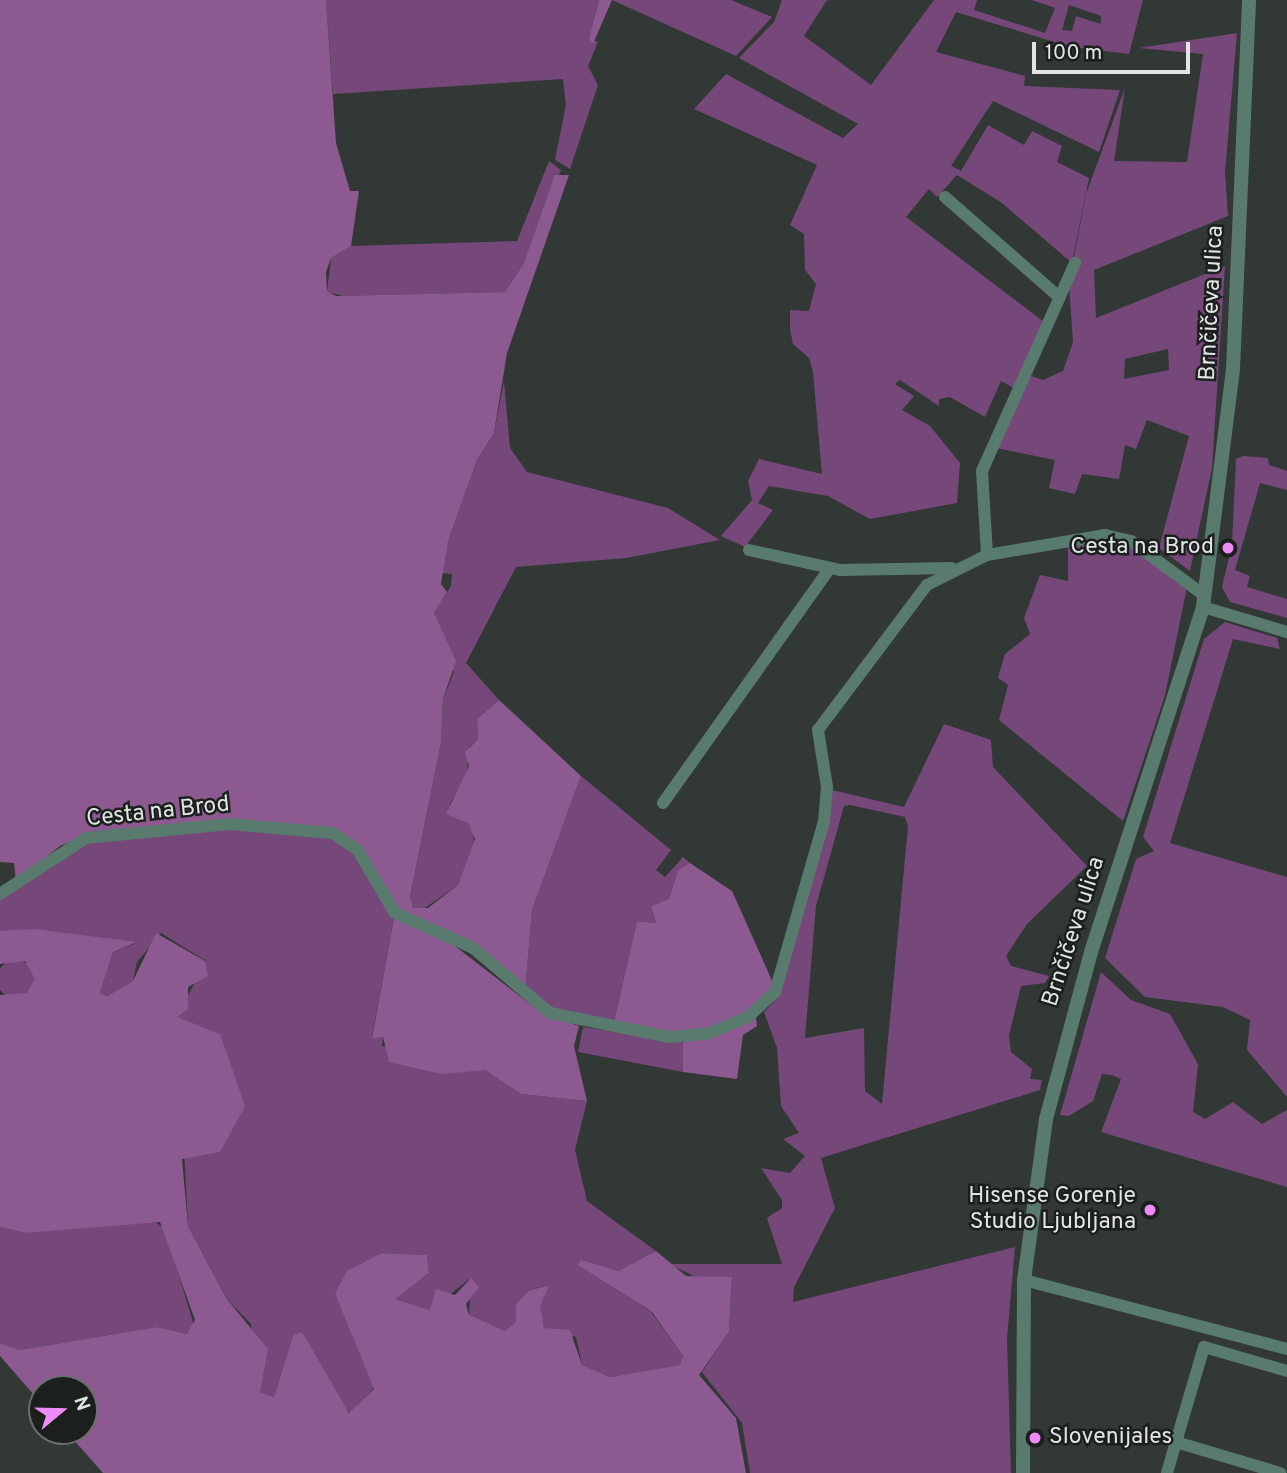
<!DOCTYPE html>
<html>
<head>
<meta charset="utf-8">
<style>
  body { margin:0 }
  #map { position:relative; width:1287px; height:1473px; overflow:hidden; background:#313835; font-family:Overpass,sans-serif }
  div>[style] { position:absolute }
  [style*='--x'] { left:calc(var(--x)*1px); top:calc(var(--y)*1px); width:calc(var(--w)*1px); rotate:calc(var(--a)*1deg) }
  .green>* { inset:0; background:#76487a }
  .round { border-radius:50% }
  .forest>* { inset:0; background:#8c5a90 }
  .minor>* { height:12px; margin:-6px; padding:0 6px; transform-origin:6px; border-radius:6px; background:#587b6e }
  .tertiary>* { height:14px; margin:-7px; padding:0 7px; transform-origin:7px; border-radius:7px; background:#587b6e }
  .dots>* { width:19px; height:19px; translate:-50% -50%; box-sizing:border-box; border:4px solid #1b1f1d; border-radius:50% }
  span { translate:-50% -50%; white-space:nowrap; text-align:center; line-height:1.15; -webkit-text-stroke:5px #1b1f1d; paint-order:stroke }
  .street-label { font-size:23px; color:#e1e5e3 }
  .poi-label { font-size:23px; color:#e1e5e3 }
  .right { translate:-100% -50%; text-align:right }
  .left { translate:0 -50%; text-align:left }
  .north { position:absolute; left:28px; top:1375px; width:70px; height:70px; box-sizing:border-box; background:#1b1f1d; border:2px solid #6a6e6c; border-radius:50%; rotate:71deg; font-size:19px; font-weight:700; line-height:28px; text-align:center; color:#e1e5e3 }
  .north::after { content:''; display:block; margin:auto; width:24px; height:32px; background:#ee8bf8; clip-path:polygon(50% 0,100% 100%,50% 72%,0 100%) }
  .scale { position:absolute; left:1032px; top:42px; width:158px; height:32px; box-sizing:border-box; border:4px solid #e1e5e3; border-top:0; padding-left:9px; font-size:21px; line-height:24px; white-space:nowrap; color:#e1e5e3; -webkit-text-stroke:5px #1b1f1d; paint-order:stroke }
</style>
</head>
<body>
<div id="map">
  <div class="green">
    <i style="clip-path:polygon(326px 0,599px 0,589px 38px,598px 42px,588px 66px,598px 85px,570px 169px,555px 160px,566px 105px,563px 79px,333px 94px)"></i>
    <i style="clip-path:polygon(612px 0,731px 0,772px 17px,736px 56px)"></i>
    <i style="clip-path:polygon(evenodd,782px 0,827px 0,804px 36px,871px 85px,934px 0,977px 0,974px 10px,1045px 33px,1055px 8px,1032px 0,1143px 0,1129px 54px,1071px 47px,956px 12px,936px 52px,1025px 76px,1024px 86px,1120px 90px,1099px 152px,993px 101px,951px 166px,961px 171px,988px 125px,1024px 145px,1032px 131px,1062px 146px,1057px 162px,1089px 178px,1072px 263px,1002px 203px,957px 175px,937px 197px,929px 189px,906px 217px,1044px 322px,1019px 391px,1001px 381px,985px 417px,950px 397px,939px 399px,939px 406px,900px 380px,895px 384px,914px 396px,902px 410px,930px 426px,960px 463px,957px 503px,870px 519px,828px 496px,769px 486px,758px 503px,773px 510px,745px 547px,721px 536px,752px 500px,748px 481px,759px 459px,822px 474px,813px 372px,809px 358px,793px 344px,790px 329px,790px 310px,809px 311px,816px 284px,805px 270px,804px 234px,790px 225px,817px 165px,694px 109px,726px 74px,843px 138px,858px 124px,739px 58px,774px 22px,782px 0,1069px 5px,1101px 16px,1101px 24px,1076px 16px,1072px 31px,1062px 30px,1069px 5px)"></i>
    <i style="clip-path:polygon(evenodd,1237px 33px,1225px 173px,1228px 216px,1094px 270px,1096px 318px,1225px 266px,1212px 468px,1190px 571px,1159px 548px,1189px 436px,1147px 420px,1136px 449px,1125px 445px,1119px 479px,1082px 474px,1075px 494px,1049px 488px,1055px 460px,996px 448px,1031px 376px,1043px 380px,1063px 371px,1073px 342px,1069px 284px,1086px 194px,1125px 88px,1114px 161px,1187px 162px,1203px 54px,1139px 48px,1237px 33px,1168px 349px,1169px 370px,1124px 379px,1125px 359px,1168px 349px)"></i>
    <i style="clip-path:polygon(549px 161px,561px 170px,524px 263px,505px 292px,343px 296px,327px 292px,331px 258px,351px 246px,517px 241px)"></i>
    <i style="clip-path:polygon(504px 381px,510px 448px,527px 472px,668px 508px,720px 540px,626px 558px,516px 567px,466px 663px,499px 700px,477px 719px,478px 739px,469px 747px,467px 773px,450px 804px,473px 829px,474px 845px,458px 885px,422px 910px,412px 908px,410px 898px,441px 743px,443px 699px,454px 672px,434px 613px,451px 586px,452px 574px,441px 573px,448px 541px,477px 460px,494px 433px)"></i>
    <i style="clip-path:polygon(1243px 456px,1268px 458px,1269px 465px,1287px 471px,1287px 490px,1260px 483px,1235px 570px,1250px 576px,1247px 587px,1287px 599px,1287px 618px,1230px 602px,1222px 587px,1232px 545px,1236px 459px)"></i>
    <i style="clip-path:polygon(1102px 538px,1132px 548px,1187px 587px,1165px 695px,1123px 821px,999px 720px,1008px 685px,998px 678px,1005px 654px,1030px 634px,1024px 618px,1040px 575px,1068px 581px,1068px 541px)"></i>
    <i style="clip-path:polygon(1225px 622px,1277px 638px,1280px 649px,1233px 639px,1170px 843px,1287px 877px,1287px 1097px,1247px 1050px,1250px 1020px,1223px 1007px,1145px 997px,1105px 958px,1136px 859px,1154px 851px,1143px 837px,1204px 639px)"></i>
    <i style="clip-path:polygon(evenodd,944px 724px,991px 740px,993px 767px,1087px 866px,1027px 924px,1006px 956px,1011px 966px,1049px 976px,1045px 983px,1021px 986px,1009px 1035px,1011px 1052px,1032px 1069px,1030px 1079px,1042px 1080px,1040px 1090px,821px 1158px,835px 1208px,794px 1287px,793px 1302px,1015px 1247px,1007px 1339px,1011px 1473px,750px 1473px,742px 1423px,702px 1372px,729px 1332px,732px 1277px,702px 1280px,669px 1264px,782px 1264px,767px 1218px,782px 1208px,782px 1200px,761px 1168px,790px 1173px,805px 1156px,783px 1139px,799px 1133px,781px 1106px,777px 1048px,764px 1012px,777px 998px,832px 790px,904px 807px,944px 724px,850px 805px,905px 817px,908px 826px,882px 1104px,865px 1091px,864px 1028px,805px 1038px,816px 906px,844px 806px,850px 805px)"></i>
    <i style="clip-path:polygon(581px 776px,671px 850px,656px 870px,665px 877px,683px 857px,690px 863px,676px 877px,669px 899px,651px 906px,656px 923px,637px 921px,614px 1022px,559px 1013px,525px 991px,532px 910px)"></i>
    <i style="clip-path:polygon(239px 827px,331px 836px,352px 849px,394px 918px,372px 1036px,383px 1037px,382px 1046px,485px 1070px,521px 1094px,587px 1101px,575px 1150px,587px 1201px,656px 1251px,618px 1271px,578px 1264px,651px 1312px,683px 1356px,681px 1365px,610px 1377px,582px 1365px,576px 1337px,544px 1328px,539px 1306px,548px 1285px,528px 1291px,516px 1304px,516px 1322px,505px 1331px,469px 1316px,471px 1278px,430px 1310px,394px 1299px,429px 1273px,427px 1255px,382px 1253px,335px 1294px,374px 1388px,350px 1413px,293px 1335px,274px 1397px,260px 1392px,251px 1324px,226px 1298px,188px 1226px,177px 1017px,206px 961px,161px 933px,137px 962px,133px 981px,109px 996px,100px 993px,113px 952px,136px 943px,0 931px,0 899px,83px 843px)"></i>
    <i class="round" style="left:-3px;top:960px;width:38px;height:38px"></i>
    <i style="clip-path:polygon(1101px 972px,1131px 1000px,1170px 1014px,1198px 1064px,1193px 1112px,1205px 1119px,1233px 1102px,1262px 1124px,1287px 1110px,1287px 1187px,1101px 1132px,1121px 1079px,1112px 1075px,1102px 1074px,1093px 1101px,1069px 1116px,1060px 1115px)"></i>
    <i style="clip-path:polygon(583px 1027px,683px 1042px,683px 1072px,578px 1052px)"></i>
    <i style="clip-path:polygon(154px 1221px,165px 1229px,195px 1329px,187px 1334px,157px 1327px,20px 1350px,0 1343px,0 1227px,26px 1233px)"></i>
  </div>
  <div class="forest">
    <i style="clip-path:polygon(0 0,326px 0,336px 143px,350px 191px,359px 191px,351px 246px,331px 258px,326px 272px,327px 291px,336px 296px,505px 292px,524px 263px,555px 175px,569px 175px,507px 353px,494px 433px,477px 460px,448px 541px,441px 584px,447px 592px,434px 613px,456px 661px,443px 699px,441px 743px,410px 897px,413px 908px,428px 908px,458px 885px,475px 839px,468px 823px,446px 814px,469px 766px,465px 752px,478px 739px,477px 719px,499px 700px,581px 776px,532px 910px,525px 991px,472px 942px,401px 913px,366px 854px,321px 827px,93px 833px,60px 846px,16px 881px,14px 863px,0 862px)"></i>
    <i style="clip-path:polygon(599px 0,612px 0,593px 44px,589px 38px)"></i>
    <i style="clip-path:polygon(690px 863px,732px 891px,774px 985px,754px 1011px,711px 1031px,677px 1034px,614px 1022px,637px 921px,656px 923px,651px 906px,669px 899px,678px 871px)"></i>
    <i style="clip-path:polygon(394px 918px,442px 936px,543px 1014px,579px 1026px,574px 1046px,587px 1101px,521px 1094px,485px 1070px,442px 1074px,389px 1062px,383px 1037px,372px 1038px)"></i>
    <i style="clip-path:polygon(34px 929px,137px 942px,113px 952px,100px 993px,108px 996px,133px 981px,156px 933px,205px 961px,208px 976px,188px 987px,188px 1009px,177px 1017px,220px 1034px,245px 1106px,220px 1152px,182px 1159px,188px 1226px,226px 1298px,268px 1349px,260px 1392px,274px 1397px,293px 1335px,302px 1332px,349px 1413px,374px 1389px,335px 1294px,347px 1271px,382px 1253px,427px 1255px,429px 1273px,395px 1299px,430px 1310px,436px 1289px,455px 1295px,471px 1278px,479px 1287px,466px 1304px,469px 1315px,505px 1331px,516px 1322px,516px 1304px,528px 1291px,549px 1285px,540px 1306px,544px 1328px,570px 1330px,582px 1365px,610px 1377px,680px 1365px,683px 1356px,652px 1312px,578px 1265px,581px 1260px,618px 1271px,656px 1251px,686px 1276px,732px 1277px,729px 1332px,699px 1375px,736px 1418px,746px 1473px,103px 1473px,66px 1431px,84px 1431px,84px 1389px,42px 1389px,42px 1404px,0 1356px,0 1343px,20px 1350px,157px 1327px,187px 1334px,195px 1320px,160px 1222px,26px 1233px,0 1227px,0 995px,27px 993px,35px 979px,25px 961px,0 964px,0 931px)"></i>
    <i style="clip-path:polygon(756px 1017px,757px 1026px,743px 1035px,737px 1079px,683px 1072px,683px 1042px)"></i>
  </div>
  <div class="minor">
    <i style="--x:945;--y:197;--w:149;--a:41.2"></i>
    <i style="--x:749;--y:550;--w:93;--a:12.4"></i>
    <i style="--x:840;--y:570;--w:112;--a:-1"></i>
    <i style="--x:987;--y:555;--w:84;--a:-93.4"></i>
    <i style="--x:982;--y:471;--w:228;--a:-65.9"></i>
    <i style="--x:1203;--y:607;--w:88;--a:16.6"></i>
    <i style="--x:663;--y:803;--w:287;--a:-54.6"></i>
    <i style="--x:0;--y:894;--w:103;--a:-33.1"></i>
    <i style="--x:86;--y:838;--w:144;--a:-5.6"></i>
    <i style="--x:229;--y:824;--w:103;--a:5"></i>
    <i style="--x:332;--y:833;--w:30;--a:33"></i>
    <i style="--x:357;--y:849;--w:74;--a:59.3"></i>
    <i style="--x:395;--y:913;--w:85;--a:24.2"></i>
    <i style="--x:473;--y:948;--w:101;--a:40.2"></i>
    <i style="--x:550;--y:1013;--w:121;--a:11.4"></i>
    <i style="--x:669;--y:1037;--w:38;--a:-5"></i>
    <i style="--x:707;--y:1034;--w:44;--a:-22.5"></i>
    <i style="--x:748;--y:1017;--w:37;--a:-43"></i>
    <i style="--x:775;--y:992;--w:178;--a:-74"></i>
    <i style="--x:824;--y:821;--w:34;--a:-85"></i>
    <i style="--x:827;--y:787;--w:58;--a:-99"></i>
    <i style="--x:818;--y:730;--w:181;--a:-53.1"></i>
    <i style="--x:927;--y:585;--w:67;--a:-26.6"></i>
    <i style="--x:987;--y:555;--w:120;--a:-9.6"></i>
    <i style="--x:1105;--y:535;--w:27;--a:13"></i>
    <i style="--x:1131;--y:541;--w:92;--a:36.6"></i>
    <i style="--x:1024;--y:1280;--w:272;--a:14.7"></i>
    <i style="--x:1176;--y:1442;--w:99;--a:-73.6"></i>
    <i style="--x:1204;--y:1347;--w:86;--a:16.1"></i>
    <i style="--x:1167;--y:1473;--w:32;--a:-74"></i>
    <i style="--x:1176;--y:1442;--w:109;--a:16.6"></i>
  </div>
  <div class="tertiary">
    <i style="--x:1023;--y:1473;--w:193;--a:-89.7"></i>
    <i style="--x:1024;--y:1280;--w:162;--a:-82.2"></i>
    <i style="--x:1046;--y:1119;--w:173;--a:-74.9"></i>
    <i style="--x:1091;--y:952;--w:363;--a:-72"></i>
    <i style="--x:1203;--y:607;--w:240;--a:-82.8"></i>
    <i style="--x:1233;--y:369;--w:369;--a:-87.5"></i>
  </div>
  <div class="dots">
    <i style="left:1228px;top:548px;background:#ee8bf8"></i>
    <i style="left:1150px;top:1210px;background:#ee8bf8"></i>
    <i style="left:1035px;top:1438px;background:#ee8bf8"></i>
  </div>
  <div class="street-label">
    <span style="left:1213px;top:303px;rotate:-87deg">Brnčičeva ulica</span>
    <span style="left:158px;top:813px;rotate:-6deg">Cesta na Brod</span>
    <span style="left:1075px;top:932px;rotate:-72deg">Brnčičeva ulica</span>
  </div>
  <div class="poi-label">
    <span class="right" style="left:1214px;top:548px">Cesta na Brod</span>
    <span class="right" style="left:1136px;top:1210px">Hisense Gorenje<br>Studio Ljubljana</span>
    <span class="left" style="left:1049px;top:1438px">Slovenijales</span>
  </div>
  <div class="north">N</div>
  <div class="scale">100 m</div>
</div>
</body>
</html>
